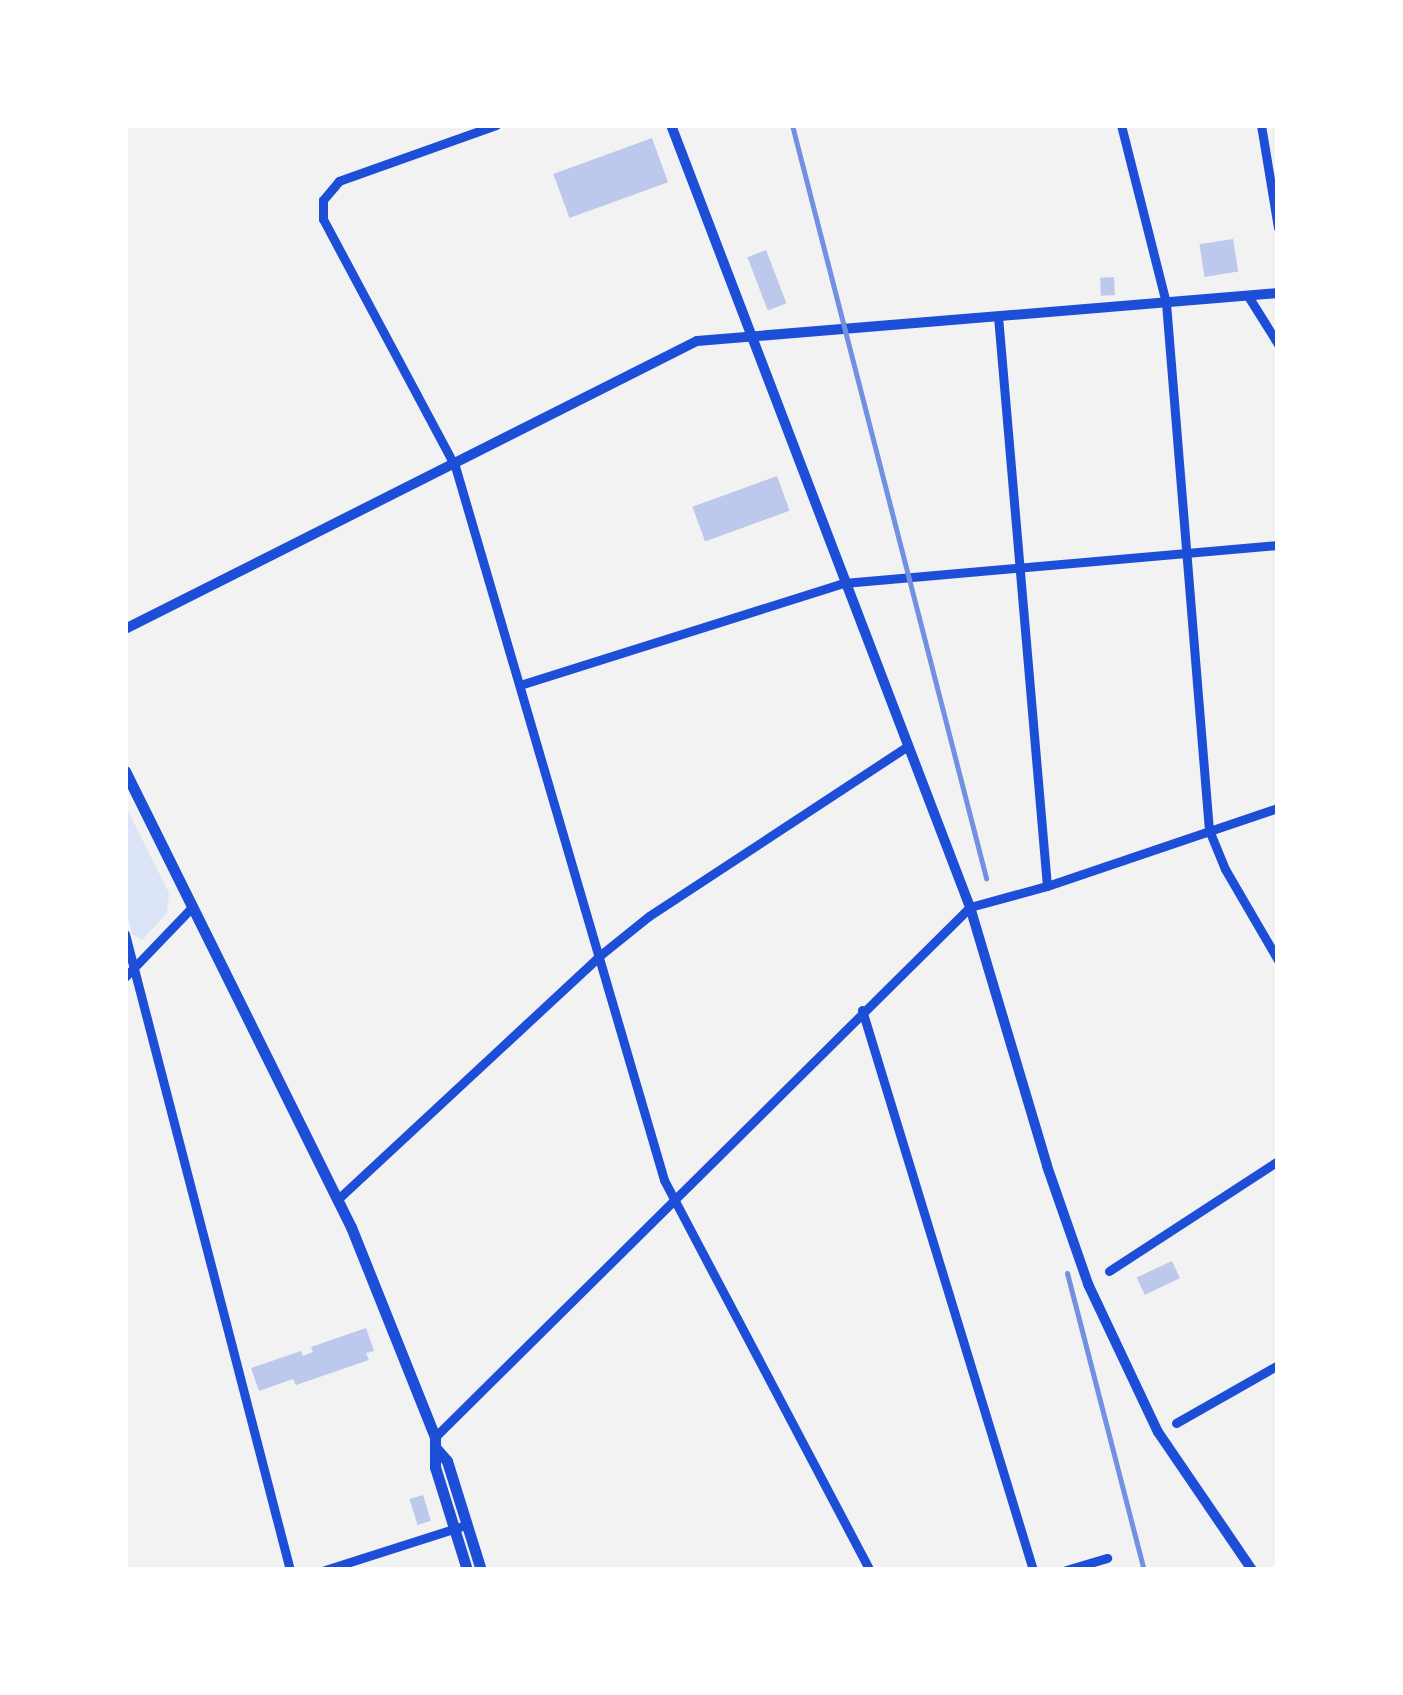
<!DOCTYPE html>
<html>
<head>
<meta charset="utf-8">
<style>
  body { margin:0 }
  #map { position:relative; width:1403px; height:1695px; overflow:hidden; background:#f2f2f2; font-family:Roboto,sans-serif }
  div>[style] { position:absolute }
  [style*='--x'] { left:calc(var(--x)*1px); top:calc(var(--y)*1px); width:calc(var(--w)*1px); rotate:calc(var(--a)*1deg) }
  .green>* { inset:0; background:#dbe4f7 }
  .building>* { inset:0; background:#bdc9ec; transform-origin:0 0 }
  .minor>* { height:9px; margin:-4.5px; padding:0 4.5px; transform-origin:4.5px; border-radius:4.5px; background:#1d4ed8 }
  .tertiary>* { height:10px; margin:-5px; padding:0 5px; transform-origin:5px; border-radius:5px; background:#1d4ed8 }
  .secondary>* { height:11px; margin:-5.5px; padding:0 5.5px; transform-origin:5.5px; border-radius:5.5px; background:#1d4ed8 }
  .rail>* { height:5px; margin:-2.5px; padding:0 2.5px; transform-origin:2.5px; border-radius:2.5px; background:#7290e2 }
  span { translate:-50% -50%; white-space:nowrap; text-align:center; line-height:1.15; -webkit-text-stroke:8px #fff; paint-order:stroke }
  .frame { position:absolute; inset:0; border:128px solid #fff; pointer-events:none }
</style>
</head>
<body>
<div id="map">
  <div class="green">
    <i style="clip-path:polygon(125px 805px,169px 893px,167px 913px,142px 940px,132px 934px,125px 904px)"></i>
  </div>
  <div class="building">
    <i style="left:652px;top:138px;width:47px;height:105px;rotate:70deg"></i>
    <i style="left:1233px;top:239px;width:33px;height:34px;rotate:81deg"></i>
    <i style="left:766px;top:250px;width:57px;height:20px;rotate:69deg"></i>
    <i style="left:1114px;top:277px;width:18px;height:14px;rotate:87deg"></i>
    <i style="left:777px;top:476px;width:37px;height:90px;rotate:70deg"></i>
    <i style="left:1172px;top:1261px;width:19px;height:39px;rotate:65deg"></i>
    <i style="clip-path:polygon(366px 1328px,374px 1351px,366px 1353px,369px 1360px,296px 1385px,293px 1379px,259px 1391px,251px 1368px,301px 1351px,303px 1356px,313px 1352px,311px 1347px)"></i>
    <i style="left:423px;top:1495px;width:27px;height:14px;rotate:73deg"></i>
  </div>
  <div class="minor">
    <i style="--x:496;--y:125;--w:167;--a:160.4"></i>
    <i style="--x:339;--y:181;--w:25;--a:130"></i>
    <i style="--x:323;--y:200;--w:19;--a:90"></i>
    <i style="--x:323;--y:219;--w:280;--a:61.9"></i>
    <i style="--x:455;--y:466;--w:744;--a:73.68"></i>
    <i style="--x:664;--y:1180;--w:441;--a:62.2"></i>
    <i style="--x:1121;--y:125;--w:184;--a:75.8"></i>
    <i style="--x:1166;--y:303;--w:529;--a:85.34"></i>
    <i style="--x:1209;--y:830;--w:42;--a:67.7"></i>
    <i style="--x:1225;--y:869;--w:105;--a:59.8"></i>
    <i style="--x:1261;--y:125;--w:104;--a:80.6"></i>
    <i style="--x:1248;--y:296;--w:57;--a:58"></i>
    <i style="--x:998;--y:316;--w:572;--a:85.09"></i>
    <i style="--x:520;--y:685;--w:340;--a:-17.5"></i>
    <i style="--x:844;--y:583;--w:436;--a:-5"></i>
    <i style="--x:125;--y:934;--w:657;--a:75.46"></i>
    <i style="--x:125;--y:977;--w:98;--a:-46.2"></i>
    <i style="--x:862;--y:1010;--w:586;--a:73.02"></i>
    <i style="--x:338;--y:1199;--w:355;--a:-42.9"></i>
    <i style="--x:598;--y:957;--w:65;--a:-38.8"></i>
    <i style="--x:649;--y:916;--w:310;--a:-33.3"></i>
    <i style="--x:1109;--y:1271;--w:202;--a:-33.1"></i>
    <i style="--x:1176;--y:1423;--w:117;--a:-29.6"></i>
    <i style="--x:435;--y:1437;--w:753;--a:-44.73"></i>
    <i style="--x:970;--y:907;--w:80;--a:-15.3"></i>
    <i style="--x:1047;--y:886;--w:244;--a:-18.7"></i>
    <i style="--x:325;--y:1570;--w:142;--a:-17.7"></i>
    <i style="--x:1066;--y:1570;--w:43;--a:-16.3"></i>
  </div>
  <div class="tertiary">
    <i style="--x:671;--y:125;--w:837;--a:69.08"></i>
    <i style="--x:970;--y:907;--w:270;--a:73.4"></i>
    <i style="--x:1047;--y:1166;--w:125;--a:70.8"></i>
    <i style="--x:1088;--y:1284;--w:164;--a:64.7"></i>
    <i style="--x:1158;--y:1432;--w:167;--a:55.7"></i>
    <i style="--x:125;--y:629;--w:640;--a:-26.73"></i>
    <i style="--x:697;--y:341;--w:583;--a:-4.72"></i>
  </div>
  <div class="secondary">
    <i style="--x:125;--y:771;--w:509;--a:63.64"></i>
    <i style="--x:351;--y:1227;--w:226;--a:68.2"></i>
    <i style="--x:435;--y:1437;--w:30;--a:90"></i>
    <i style="--x:435;--y:1467;--w:108;--a:72.7"></i>
    <i style="--x:435;--y:1447;--w:18;--a:49"></i>
    <i style="--x:447;--y:1461;--w:114;--a:72.7"></i>
  </div>
  <div class="rail">
    <i style="--x:792;--y:125;--w:778;--a:75.55"></i>
    <i style="--x:1067;--y:1273;--w:307;--a:75.5"></i>
  </div>
  <div class="frame"></div>
</div>
</body>
</html>
